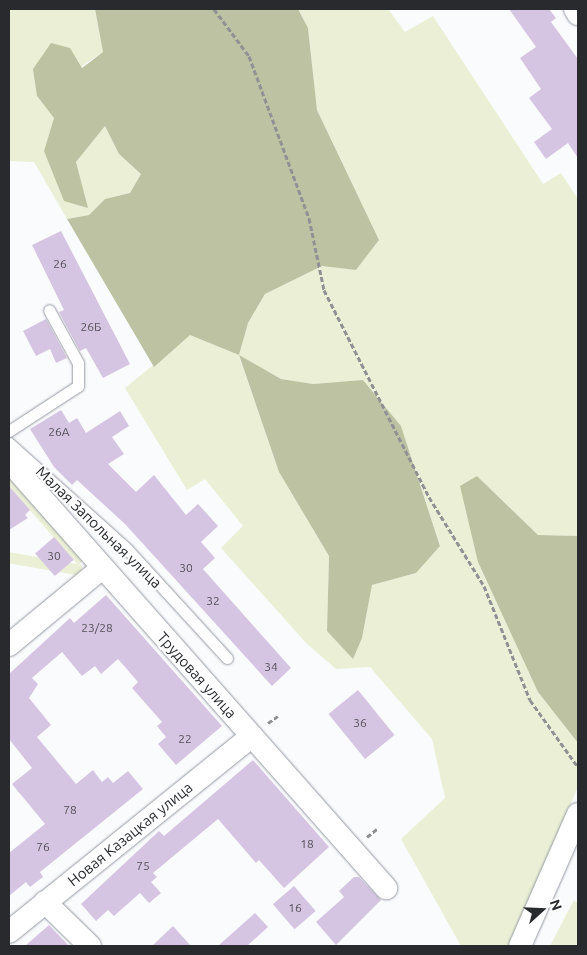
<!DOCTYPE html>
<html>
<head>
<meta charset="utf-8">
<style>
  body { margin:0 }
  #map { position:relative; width:587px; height:955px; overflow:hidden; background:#fafbfd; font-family:Ubuntu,sans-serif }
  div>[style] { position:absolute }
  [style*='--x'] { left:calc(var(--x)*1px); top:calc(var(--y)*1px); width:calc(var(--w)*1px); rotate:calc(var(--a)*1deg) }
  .green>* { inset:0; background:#eaefd5; transform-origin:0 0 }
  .forest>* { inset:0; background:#bcc2a2 }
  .building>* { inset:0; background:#d6c5e2; transform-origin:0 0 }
  .path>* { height:3px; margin-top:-1.5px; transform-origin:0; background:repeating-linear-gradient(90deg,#909194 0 5px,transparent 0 7.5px) }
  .roads { filter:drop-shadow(0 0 1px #9499a2) drop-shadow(0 0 1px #9499a2) }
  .lane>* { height:11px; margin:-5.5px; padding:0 5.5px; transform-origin:5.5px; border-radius:5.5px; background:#fff }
  .street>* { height:22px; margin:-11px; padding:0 11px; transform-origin:11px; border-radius:11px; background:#fff }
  span { translate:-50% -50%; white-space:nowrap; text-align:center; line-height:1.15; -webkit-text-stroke:4px #fff; paint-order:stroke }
  .number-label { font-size:12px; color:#54515b }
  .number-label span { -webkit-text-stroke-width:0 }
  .street-label { font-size:15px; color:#282a2e }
  .frame { position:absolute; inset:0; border:10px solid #282a2e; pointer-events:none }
  .north { position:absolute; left:517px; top:885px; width:50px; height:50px; -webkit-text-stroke:4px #fff; paint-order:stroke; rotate:70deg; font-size:14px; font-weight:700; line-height:20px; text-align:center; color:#282a2e }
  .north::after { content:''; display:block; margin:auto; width:18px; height:22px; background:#282a2e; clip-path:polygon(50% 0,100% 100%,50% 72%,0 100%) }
</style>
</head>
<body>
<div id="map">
  <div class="green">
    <i style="clip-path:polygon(9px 9px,95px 9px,103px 52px,37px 96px,54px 118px,44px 151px,87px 208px,76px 162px,105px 126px,119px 154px,141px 174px,130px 193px,105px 199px,89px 215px,67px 219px,34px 162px,9px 161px)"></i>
    <i style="clip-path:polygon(evenodd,298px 9px,388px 9px,405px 32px,433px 16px,543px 184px,561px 173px,578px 199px,578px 536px,538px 535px,477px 476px,538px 692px,578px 743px,578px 787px,509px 946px,461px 946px,401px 839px,445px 798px,432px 739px,370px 667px,336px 669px,307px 644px,221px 548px,243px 526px,205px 479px,187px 490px,125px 388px,190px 335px,239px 355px,248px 323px,265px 294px,322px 266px,356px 270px,379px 240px,317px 110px,308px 28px,298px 9px,239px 356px,281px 379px,313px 384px,363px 380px,401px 426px,440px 545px,416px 573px,372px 585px,362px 638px,327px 631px,329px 556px,279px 472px,239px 356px)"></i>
    <i style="clip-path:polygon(9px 470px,83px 561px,78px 565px,12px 490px,9px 492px)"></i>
    <i style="left:82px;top:565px;width:11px;height:83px;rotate:100deg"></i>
    <i style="clip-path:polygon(574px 900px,578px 904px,578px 946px,550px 946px)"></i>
  </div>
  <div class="forest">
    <i style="clip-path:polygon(95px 9px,298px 9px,308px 28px,317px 110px,379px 240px,356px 270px,322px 266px,265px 294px,248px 323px,239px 355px,281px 379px,313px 384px,363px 380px,401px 426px,440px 546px,416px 573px,372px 585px,362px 638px,353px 659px,327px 631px,329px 556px,279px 472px,239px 355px,190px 335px,154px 367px,67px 219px,89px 215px,105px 199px,130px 193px,141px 174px,119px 154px,105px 126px,76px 162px,88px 208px,64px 201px,44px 151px,54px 118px,37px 96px,33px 69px,51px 43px,70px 48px,82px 68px,103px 52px)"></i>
    <i style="clip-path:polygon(477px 476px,538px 535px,578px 536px,578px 743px,538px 692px,478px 562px,460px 486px)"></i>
  </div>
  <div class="building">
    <i style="clip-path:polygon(509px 9px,549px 9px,556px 18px,551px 22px,578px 59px,578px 158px,568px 143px,546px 159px,534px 142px,552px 129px,529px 98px,541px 89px,520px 58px,536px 47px)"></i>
    <i style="clip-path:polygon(61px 231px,130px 364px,103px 378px,86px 348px,80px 351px,59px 312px,64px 310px,32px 245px)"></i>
    <i style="clip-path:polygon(46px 319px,67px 358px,56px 363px,50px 349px,36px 356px,23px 331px)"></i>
    <i style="clip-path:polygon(61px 410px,69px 423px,77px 418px,86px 433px,120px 411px,129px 426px,112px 437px,124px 454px,108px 464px,136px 492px,154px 475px,186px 515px,198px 504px,218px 526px,201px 542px,215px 558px,203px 569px,291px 668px,272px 686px,125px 524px,77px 480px,72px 485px,54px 467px,30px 429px)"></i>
    <i style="clip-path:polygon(9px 486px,30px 510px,25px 515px,28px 518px,9px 530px)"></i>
    <i style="left:54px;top:537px;width:30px;height:25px;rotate:49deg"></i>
    <i style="clip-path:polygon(106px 595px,222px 726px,176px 765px,158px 744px,166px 737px,157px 726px,162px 722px,132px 688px,138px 682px,118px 659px,101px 674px,95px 666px,82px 676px,62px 652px,32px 678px,38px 684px,29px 698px,51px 725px,37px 737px,76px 784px,93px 770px,102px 782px,108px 777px,113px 783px,128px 771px,143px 789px,40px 872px,43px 877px,30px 887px,26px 882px,9px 896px,9px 853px,45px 824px,12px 784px,32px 768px,9px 739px,9px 674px,70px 618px,74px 623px)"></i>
    <i style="left:358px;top:690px;width:58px;height:38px;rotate:51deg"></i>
    <i style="clip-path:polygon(253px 760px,329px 847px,284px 888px,259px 860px,256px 863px,218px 819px,153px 873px,157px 877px,151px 882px,161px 893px,149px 903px,140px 893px,114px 916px,108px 910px,96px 921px,81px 904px,159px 831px,164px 836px)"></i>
    <i style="clip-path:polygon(354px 877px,359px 877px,381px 900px,336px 945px,316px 922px,344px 897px,339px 891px)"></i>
    <i style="left:294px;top:886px;width:33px;height:28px;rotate:49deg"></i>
    <i style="clip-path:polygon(255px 913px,268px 927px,247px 946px,218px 946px)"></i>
    <i style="clip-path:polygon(49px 925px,69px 946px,25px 946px)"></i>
    <i style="clip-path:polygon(173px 926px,191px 946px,152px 946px)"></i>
  </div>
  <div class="path">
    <i style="--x:214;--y:9;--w:59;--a:53.3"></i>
    <i style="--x:249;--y:56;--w:173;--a:69.7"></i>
    <i style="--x:309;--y:218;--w:74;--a:78.2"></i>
    <i style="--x:324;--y:290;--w:232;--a:63.1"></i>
    <i style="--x:429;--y:497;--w:105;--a:58.3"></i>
    <i style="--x:484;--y:586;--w:123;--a:68"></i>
    <i style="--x:530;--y:700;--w:82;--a:54.4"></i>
    <i style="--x:268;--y:723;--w:12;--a:-35"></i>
    <i style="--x:367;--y:837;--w:14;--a:-39"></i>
  </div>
  <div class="roads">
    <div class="lane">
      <i style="--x:9;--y:431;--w:82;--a:-33.1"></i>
      <i style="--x:78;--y:386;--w:23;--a:-90"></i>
      <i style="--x:78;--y:363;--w:60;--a:-118.7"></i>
      <i style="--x:9;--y:443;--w:159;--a:41.9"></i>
      <i style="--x:127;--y:549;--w:148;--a:47.5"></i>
    </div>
    <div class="street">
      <i style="--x:575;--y:9;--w:6;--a:59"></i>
      <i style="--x:9;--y:461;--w:570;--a:48.56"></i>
      <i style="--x:9;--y:645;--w:119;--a:-39.6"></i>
      <i style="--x:45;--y:902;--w:63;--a:44.4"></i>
      <i style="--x:9;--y:932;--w:312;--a:-38.9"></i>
      <i style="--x:520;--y:946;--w:144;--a:-66.3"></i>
    </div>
  </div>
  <div class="number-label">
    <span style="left:60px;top:264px">26</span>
    <span style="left:91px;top:327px">26Б</span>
    <span style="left:59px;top:432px">26А</span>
    <span style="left:54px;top:556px">30</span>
    <span style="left:186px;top:568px">30</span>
    <span style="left:213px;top:601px">32</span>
    <span style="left:97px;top:628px">23/28</span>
    <span style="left:271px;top:667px">34</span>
    <span style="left:360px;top:723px">36</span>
    <span style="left:185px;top:739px">22</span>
    <span style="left:70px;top:810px">78</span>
    <span style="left:307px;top:844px">18</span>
    <span style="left:43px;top:847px">76</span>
    <span style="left:143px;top:866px">75</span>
    <span style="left:295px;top:908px">16</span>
  </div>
  <div class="street-label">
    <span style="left:99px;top:527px;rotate:44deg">Малая Запольная улица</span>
    <span style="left:197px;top:675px;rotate:48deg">Трудовая улица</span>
    <span style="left:130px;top:834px;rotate:-39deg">Новая Казацкая улица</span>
  </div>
  <div class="frame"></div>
  <div class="north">N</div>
</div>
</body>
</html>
